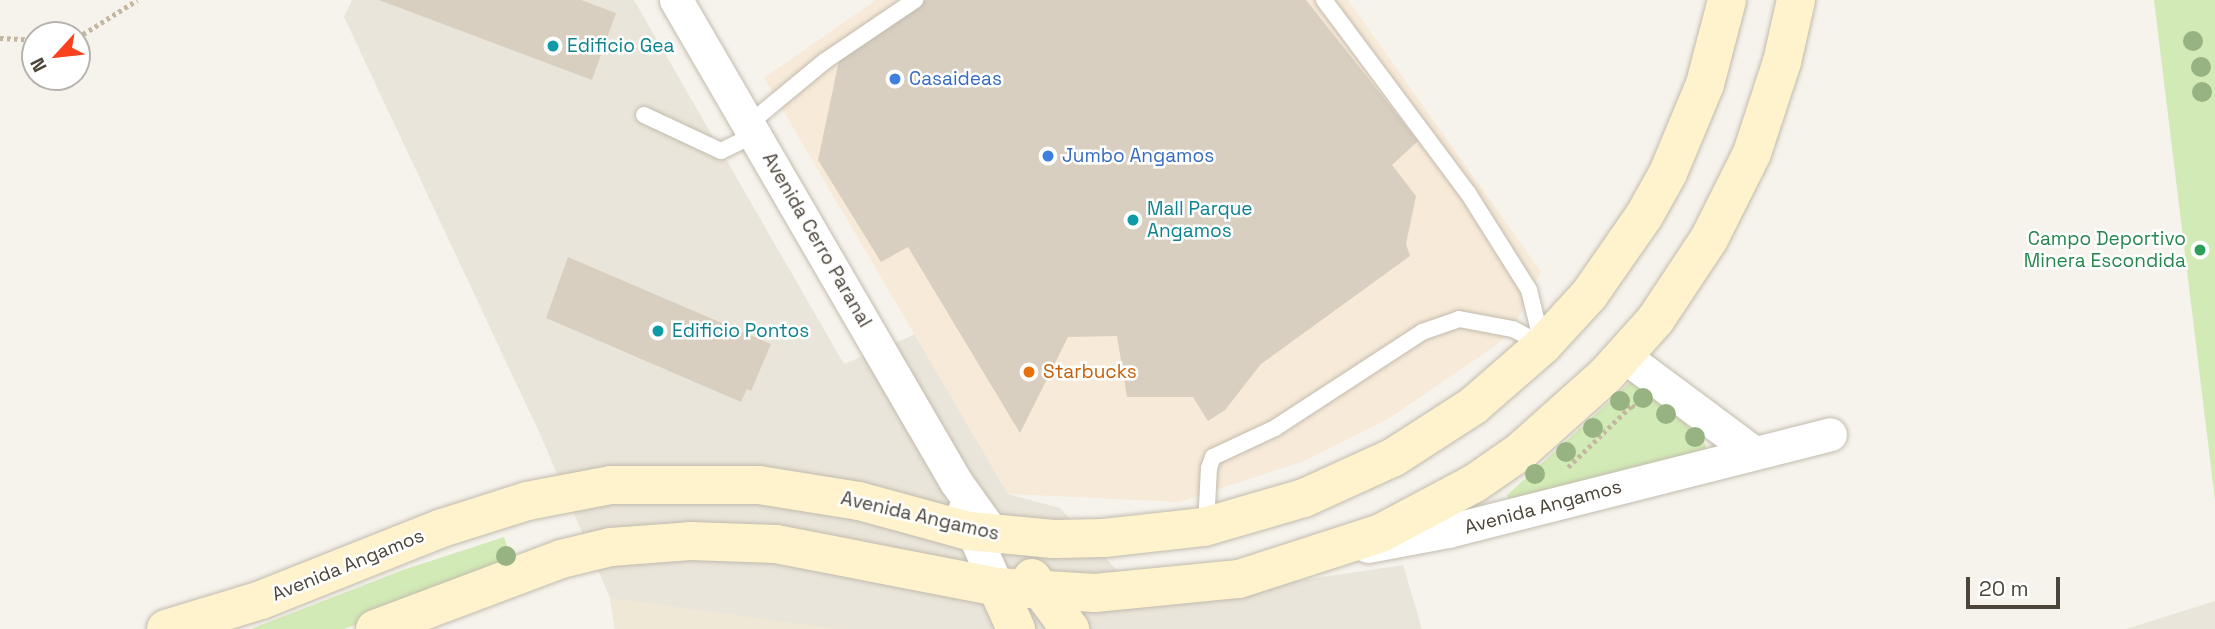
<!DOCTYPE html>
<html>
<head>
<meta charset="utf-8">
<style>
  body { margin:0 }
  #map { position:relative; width:2215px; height:629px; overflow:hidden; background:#f6f3ec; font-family:"Space Grotesk",sans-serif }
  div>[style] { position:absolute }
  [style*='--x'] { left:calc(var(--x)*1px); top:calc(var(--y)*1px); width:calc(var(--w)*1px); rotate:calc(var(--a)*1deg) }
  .residential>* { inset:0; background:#eae5da }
  .commercial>* { inset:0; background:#f7ead8 }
  .education>* { inset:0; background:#efe8d6 }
  .green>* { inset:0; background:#d2eab5 }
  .building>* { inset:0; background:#d8cfc1 }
  .path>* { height:4.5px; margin-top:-2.25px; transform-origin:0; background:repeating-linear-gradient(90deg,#c4b79f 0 3.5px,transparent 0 7px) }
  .roads { filter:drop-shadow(0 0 2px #c2bbae) drop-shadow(0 0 2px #c2bbae) }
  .service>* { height:16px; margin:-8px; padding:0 8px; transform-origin:8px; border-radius:8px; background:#fff }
  .minor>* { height:33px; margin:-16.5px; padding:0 16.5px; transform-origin:16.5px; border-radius:16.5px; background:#fff }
  .secondary>* { height:38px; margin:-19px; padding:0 19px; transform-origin:19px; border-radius:19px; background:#fff3cd }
  .trees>* { width:20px; height:20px; margin:-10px; border-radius:50%; background:#97b381 }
  .dots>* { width:19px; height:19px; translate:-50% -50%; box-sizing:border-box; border:4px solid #fff; border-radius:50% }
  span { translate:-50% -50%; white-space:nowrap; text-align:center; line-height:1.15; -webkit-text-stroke:5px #fff; paint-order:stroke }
  .culture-label { font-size:19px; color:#0d838f }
  .left { translate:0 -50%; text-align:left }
  .shop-label { font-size:19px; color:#366cbe }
  .leisure-label { font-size:19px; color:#27864d }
  .right { translate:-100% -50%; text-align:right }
  .street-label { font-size:19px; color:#4b4439 }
  .food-label { font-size:19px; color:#c56008 }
  .north { position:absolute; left:21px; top:21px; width:70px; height:70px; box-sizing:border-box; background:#fff; border:2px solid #b7b4b0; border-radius:50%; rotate:243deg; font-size:19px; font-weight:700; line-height:28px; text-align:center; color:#4b4439 }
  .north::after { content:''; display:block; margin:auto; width:24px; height:32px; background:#fc3f1d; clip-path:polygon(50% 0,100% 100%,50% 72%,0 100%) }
  .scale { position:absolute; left:1966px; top:577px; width:94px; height:32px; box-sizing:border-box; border:4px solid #4b4439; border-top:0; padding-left:9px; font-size:21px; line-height:24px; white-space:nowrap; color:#4b4439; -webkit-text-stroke:5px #fff; paint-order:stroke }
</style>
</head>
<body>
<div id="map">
  <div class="residential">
    <i style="clip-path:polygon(352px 0,634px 0,844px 364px,916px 334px,1008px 494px,1060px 508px,1147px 603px,1403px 565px,1422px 629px,615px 629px,610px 598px,540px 434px,344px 17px)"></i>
    <i style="clip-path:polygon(2215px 601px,2215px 629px,2126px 629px)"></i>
  </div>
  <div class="commercial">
    <i style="clip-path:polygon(876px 0,1348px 0,1541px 272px,1513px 329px,1495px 346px,1388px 419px,1304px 461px,1179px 502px,1008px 494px,764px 78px)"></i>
  </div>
  <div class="education">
    <i style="clip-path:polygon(610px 598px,837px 629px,615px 629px)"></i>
  </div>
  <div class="green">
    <i style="clip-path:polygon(2154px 0,2215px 0,2215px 500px)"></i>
    <i style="clip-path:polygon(1634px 379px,1703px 439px,1708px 453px,1509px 501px,1507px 495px)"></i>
    <i style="clip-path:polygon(504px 537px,514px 566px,344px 629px,251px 629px,403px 570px)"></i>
  </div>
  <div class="building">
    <i style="clip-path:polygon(379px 0,581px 0,616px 13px,592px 80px)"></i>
    <i style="clip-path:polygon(925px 0,1306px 0,1418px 141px,1392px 165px,1416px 196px,1406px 244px,1410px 256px,1261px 364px,1225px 410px,1208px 421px,1193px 397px,1127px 397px,1117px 336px,1068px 337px,1020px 433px,908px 247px,881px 262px,818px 160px,840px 56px)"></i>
    <i style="clip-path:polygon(568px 257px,771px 344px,751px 391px,747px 389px,741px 402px,546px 318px)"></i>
  </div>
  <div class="path">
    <i style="--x:0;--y:38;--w:35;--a:3"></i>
    <i style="--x:77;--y:38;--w:71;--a:-32.3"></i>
    <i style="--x:1568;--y:467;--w:89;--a:-44.1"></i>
    <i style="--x:1632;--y:405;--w:5;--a:37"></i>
  </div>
  <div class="roads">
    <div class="service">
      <i style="--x:1324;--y:0;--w:241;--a:53.3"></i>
      <i style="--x:1468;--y:193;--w:115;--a:57.8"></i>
      <i style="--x:1529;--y:290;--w:55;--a:76.2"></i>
      <i style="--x:644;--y:115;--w:85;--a:25.1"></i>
      <i style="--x:721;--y:151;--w:39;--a:-26"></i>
      <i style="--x:750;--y:123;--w:97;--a:-39.6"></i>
      <i style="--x:825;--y:61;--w:109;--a:-34.1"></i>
      <i style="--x:1206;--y:525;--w:57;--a:-87"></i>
      <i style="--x:1209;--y:468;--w:12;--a:-70"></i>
      <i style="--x:1213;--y:457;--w:68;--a:-25.1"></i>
      <i style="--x:1275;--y:428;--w:176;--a:-33.1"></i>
      <i style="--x:1422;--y:332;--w:39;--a:-19"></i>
      <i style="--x:1459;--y:319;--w:55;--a:10.5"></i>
      <i style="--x:1513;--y:329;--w:32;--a:28"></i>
    </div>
    <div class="minor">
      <i style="--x:676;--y:0;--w:557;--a:59.85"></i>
      <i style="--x:956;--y:482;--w:65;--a:54.4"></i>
      <i style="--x:1624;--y:356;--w:161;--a:36.7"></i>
      <i style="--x:964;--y:511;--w:83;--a:66.5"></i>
      <i style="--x:1368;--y:546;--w:81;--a:-10.6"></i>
      <i style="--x:1448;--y:531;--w:394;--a:-14.2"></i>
    </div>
    <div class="secondary">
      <i style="--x:1032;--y:578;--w:64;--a:53.3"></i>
      <i style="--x:997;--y:587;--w:46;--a:65.7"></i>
      <i style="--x:166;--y:629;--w:99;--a:-17"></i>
      <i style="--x:261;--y:600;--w:195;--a:-21.7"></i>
      <i style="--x:442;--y:528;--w:89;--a:-17.6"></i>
      <i style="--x:527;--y:501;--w:86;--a:-10.8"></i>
      <i style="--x:611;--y:485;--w:148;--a:0"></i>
      <i style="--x:759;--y:485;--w:101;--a:9.1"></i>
      <i style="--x:859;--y:501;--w:114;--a:15.3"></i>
      <i style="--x:969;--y:531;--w:85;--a:5.4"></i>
      <i style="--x:1054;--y:539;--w:50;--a:-1.1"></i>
      <i style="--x:1104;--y:538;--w:101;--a:-6.3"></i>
      <i style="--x:1204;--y:527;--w:104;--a:-16.2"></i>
      <i style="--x:1304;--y:498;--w:99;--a:-24.5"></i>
      <i style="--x:1394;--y:457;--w:94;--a:-32.8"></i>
      <i style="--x:1473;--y:406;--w:93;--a:-41.1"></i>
      <i style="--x:1543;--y:345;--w:68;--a:-47.4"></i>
      <i style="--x:1589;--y:295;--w:96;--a:-55.2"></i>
      <i style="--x:1644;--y:216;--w:49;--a:-60.8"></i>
      <i style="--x:1668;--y:173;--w:96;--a:-67.4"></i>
      <i style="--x:1705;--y:84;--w:87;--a:-75.3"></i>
      <i style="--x:375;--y:629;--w:199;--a:-20.6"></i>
      <i style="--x:561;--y:559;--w:51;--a:-13.5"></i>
      <i style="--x:611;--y:547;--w:79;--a:-4.3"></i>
      <i style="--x:690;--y:541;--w:86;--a:2"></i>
      <i style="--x:776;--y:544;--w:225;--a:11"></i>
      <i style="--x:997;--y:587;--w:98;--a:3.5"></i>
      <i style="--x:1095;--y:593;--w:145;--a:-5.6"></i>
      <i style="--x:1239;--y:579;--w:149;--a:-17.9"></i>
      <i style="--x:1381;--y:533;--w:106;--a:-28"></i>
      <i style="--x:1475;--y:483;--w:56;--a:-34.8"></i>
      <i style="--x:1521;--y:451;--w:114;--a:-41.8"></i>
      <i style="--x:1606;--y:375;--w:75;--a:-48.2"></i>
      <i style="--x:1656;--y:319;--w:96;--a:-56.5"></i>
      <i style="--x:1709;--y:239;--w:96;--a:-63.4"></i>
      <i style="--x:1752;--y:153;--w:96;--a:-71.8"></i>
      <i style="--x:1782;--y:62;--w:64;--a:-77.3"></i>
    </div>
  </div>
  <div class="trees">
    <i style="left:2193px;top:41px"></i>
    <i style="left:2201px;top:67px"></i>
    <i style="left:2202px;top:92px"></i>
    <i style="left:1643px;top:398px"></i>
    <i style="left:1620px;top:401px"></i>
    <i style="left:1666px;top:414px"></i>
    <i style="left:1593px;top:428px"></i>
    <i style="left:1695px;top:437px"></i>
    <i style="left:1566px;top:452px"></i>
    <i style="left:1535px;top:474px"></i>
    <i style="left:506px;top:556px"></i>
  </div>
  <div class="dots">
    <i style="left:553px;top:46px;background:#0f9aa8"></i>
    <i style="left:895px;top:79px;background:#3f7fe0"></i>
    <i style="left:1048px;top:156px;background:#3f7fe0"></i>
    <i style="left:1133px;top:220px;background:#0f9aa8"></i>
    <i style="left:2200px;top:250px;background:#2e9e5b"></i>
    <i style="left:658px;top:331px;background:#0f9aa8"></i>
    <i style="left:1029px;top:372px;background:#e8710a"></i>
  </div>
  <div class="culture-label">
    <span class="left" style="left:567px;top:46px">Edificio Gea</span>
    <span class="left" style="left:1147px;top:220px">Mall Parque<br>Angamos</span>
    <span class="left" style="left:672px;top:331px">Edificio Pontos</span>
  </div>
  <div class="shop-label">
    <span class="left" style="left:909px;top:79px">Casaideas</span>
    <span class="left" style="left:1062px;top:156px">Jumbo Angamos</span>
  </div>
  <div class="leisure-label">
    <span class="right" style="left:2186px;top:250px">Campo Deportivo<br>Minera Escondida</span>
  </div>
  <div class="street-label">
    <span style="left:817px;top:240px;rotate:60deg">Avenida Cerro Paranal</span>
    <span style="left:1543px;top:507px;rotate:-15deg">Avenida Angamos</span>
    <span style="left:920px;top:516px;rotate:13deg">Avenida Angamos</span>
    <span style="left:348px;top:565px;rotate:-22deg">Avenida Angamos</span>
  </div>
  <div class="food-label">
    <span class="left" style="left:1043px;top:372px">Starbucks</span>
  </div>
  <div class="north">N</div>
  <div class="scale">20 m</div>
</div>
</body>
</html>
